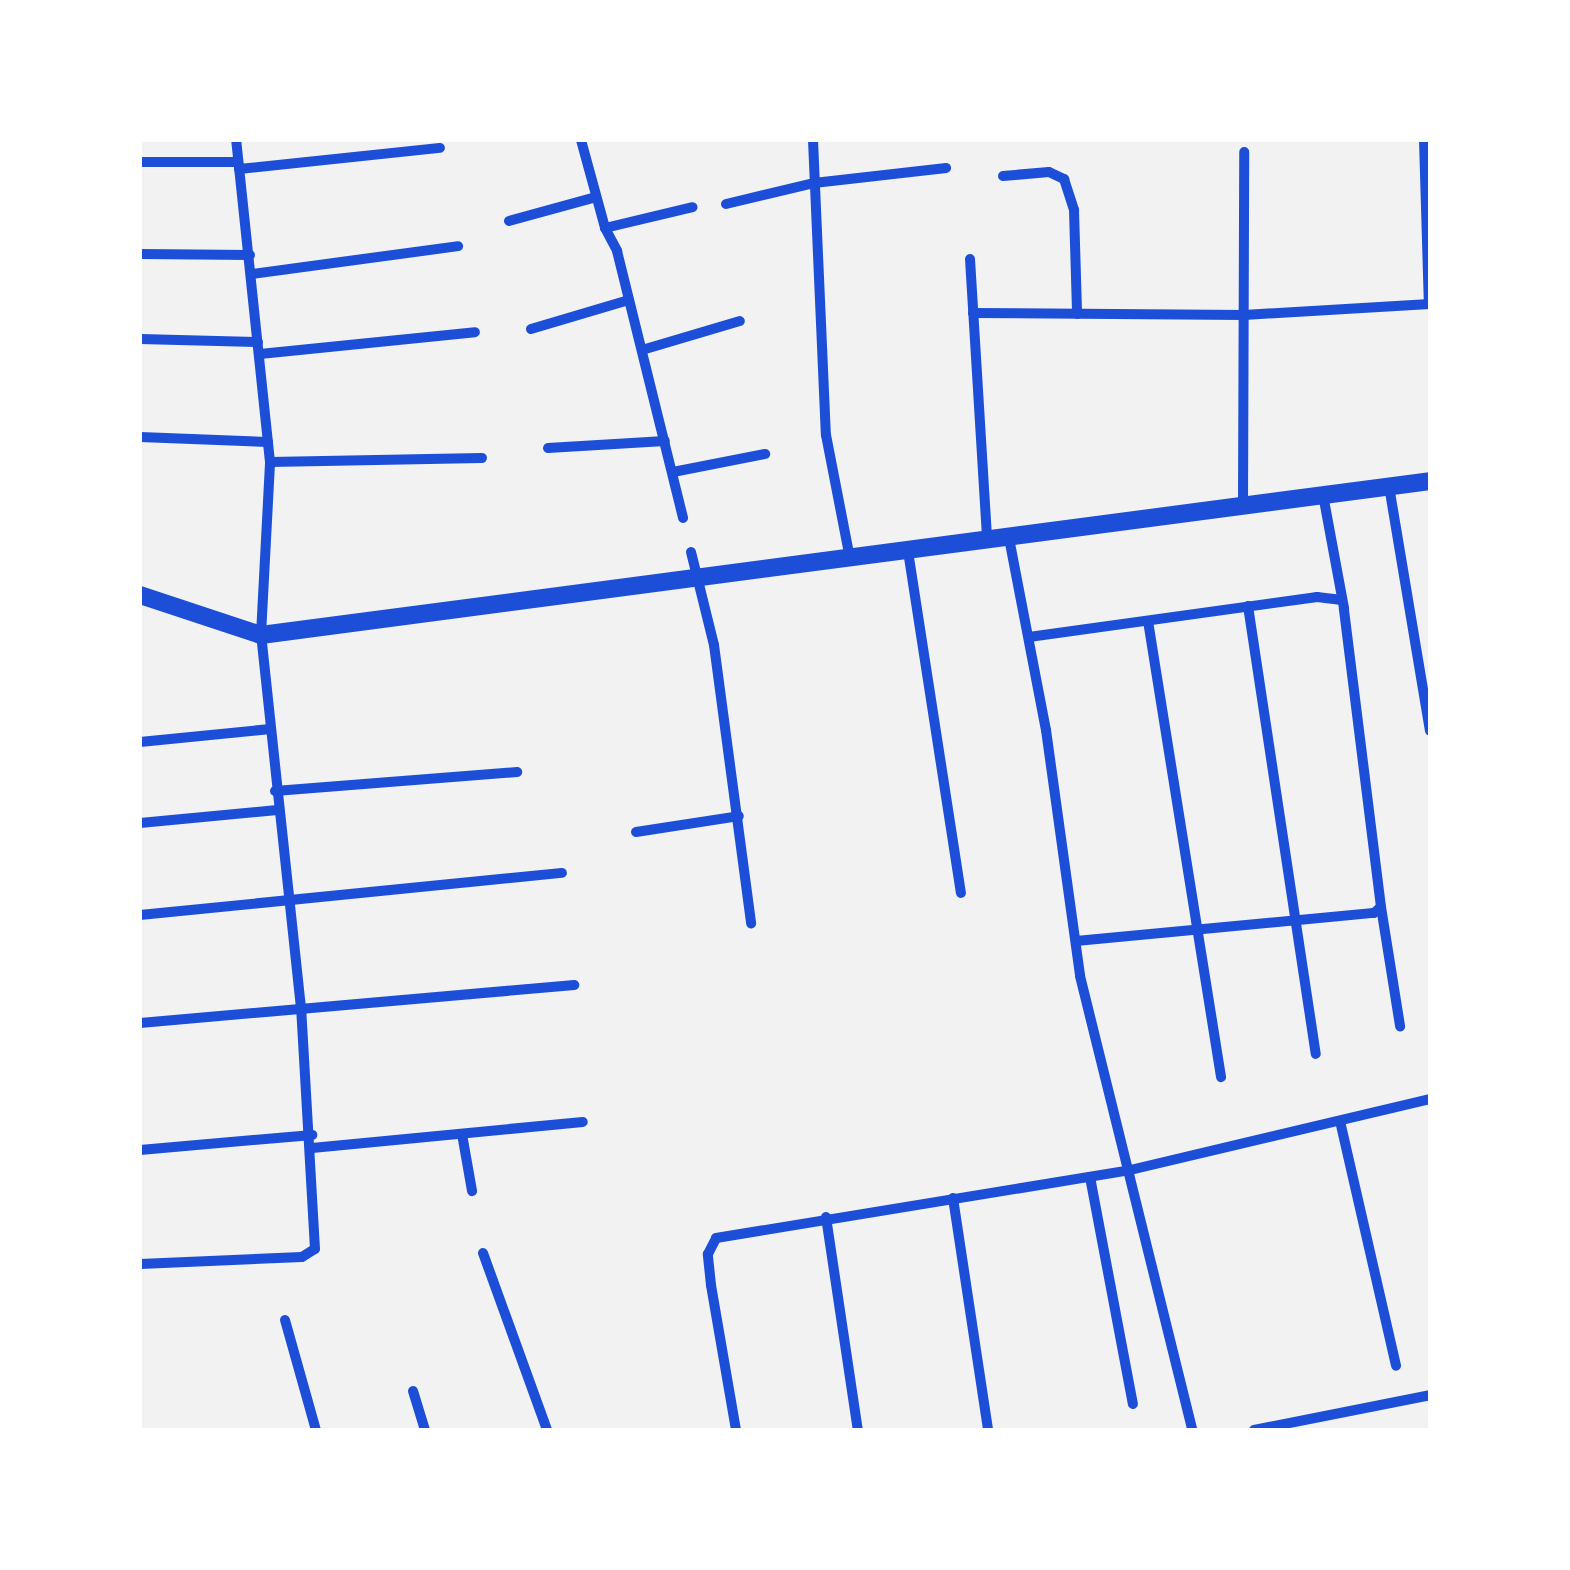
<!DOCTYPE html>
<html>
<head>
<meta charset="utf-8">
<style>
  body { margin:0 }
  #map { position:relative; width:1570px; height:1570px; overflow:hidden; background:#f2f2f2; font-family:"Open Sans",sans-serif }
  div>[style] { position:absolute }
  [style*='--x'] { left:calc(var(--x)*1px); top:calc(var(--y)*1px); width:calc(var(--w)*1px); rotate:calc(var(--a)*1deg) }
  .minor>* { height:10px; margin:-5px; padding:0 5px; transform-origin:5px; border-radius:5px; background:#1d4ed8 }
  .tertiary>* { height:18px; margin:-9px; padding:0 9px; transform-origin:9px; border-radius:9px; background:#1d4ed8 }
  span { translate:-50% -50%; white-space:nowrap; text-align:center; line-height:1.15; -webkit-text-stroke:10px #fff; paint-order:stroke }
  .frame { position:absolute; inset:0; border:142px solid #fff; pointer-events:none }
</style>
</head>
<body>
<div id="map">
  <div class="minor">
    <i style="--x:581;--y:140;--w:91;--a:74.7"></i>
    <i style="--x:605;--y:228;--w:26;--a:62"></i>
    <i style="--x:617;--y:251;--w:275;--a:76.1"></i>
    <i style="--x:813;--y:140;--w:295;--a:87.5"></i>
    <i style="--x:826;--y:435;--w:125;--a:79"></i>
    <i style="--x:1424;--y:140;--w:164;--a:88.3"></i>
    <i style="--x:140;--y:162;--w:98;--a:0"></i>
    <i style="--x:239;--y:169;--w:202;--a:-6"></i>
    <i style="--x:1003;--y:176;--w:46;--a:-5"></i>
    <i style="--x:1049;--y:172;--w:17;--a:25"></i>
    <i style="--x:1064;--y:179;--w:33;--a:72"></i>
    <i style="--x:1074;--y:210;--w:104;--a:88.3"></i>
    <i style="--x:726;--y:204;--w:90;--a:-13.4"></i>
    <i style="--x:814;--y:183;--w:133;--a:-6.5"></i>
    <i style="--x:509;--y:221;--w:90;--a:-15.4"></i>
    <i style="--x:605;--y:228;--w:90;--a:-13.4"></i>
    <i style="--x:140;--y:254;--w:110;--a:0.5"></i>
    <i style="--x:970;--y:259;--w:282;--a:86.5"></i>
    <i style="--x:252;--y:274;--w:208;--a:-7.7"></i>
    <i style="--x:973;--y:313;--w:271;--a:0.4"></i>
    <i style="--x:1244;--y:315;--w:186;--a:-3.4"></i>
    <i style="--x:531;--y:329;--w:102;--a:-16.5"></i>
    <i style="--x:140;--y:339;--w:118;--a:1.5"></i>
    <i style="--x:642;--y:350;--w:102;--a:-16.5"></i>
    <i style="--x:260;--y:354;--w:216;--a:-5.8"></i>
    <i style="--x:140;--y:437;--w:128;--a:2.2"></i>
    <i style="--x:548;--y:448;--w:117;--a:-3.4"></i>
    <i style="--x:270;--y:462;--w:212;--a:-1.1"></i>
    <i style="--x:673;--y:472;--w:94;--a:-11.1"></i>
    <i style="--x:1389;--y:486;--w:248;--a:80.5"></i>
    <i style="--x:1243;--y:506;--w:354;--a:-89.8"></i>
    <i style="--x:1009;--y:538;--w:196;--a:79.1"></i>
    <i style="--x:1046;--y:730;--w:248;--a:82.1"></i>
    <i style="--x:1080;--y:976;--w:468;--a:76.1"></i>
    <i style="--x:908;--y:551;--w:346;--a:81.2"></i>
    <i style="--x:691;--y:552;--w:96;--a:76.1"></i>
    <i style="--x:714;--y:645;--w:281;--a:82.4"></i>
    <i style="--x:1248;--y:606;--w:453;--a:81.4"></i>
    <i style="--x:1148;--y:621;--w:462;--a:80.9"></i>
    <i style="--x:1029;--y:637;--w:291;--a:-7.9"></i>
    <i style="--x:1317;--y:597;--w:23;--a:7"></i>
    <i style="--x:140;--y:742;--w:131;--a:-5.7"></i>
    <i style="--x:275;--y:791;--w:243;--a:-4.5"></i>
    <i style="--x:140;--y:823;--w:138;--a:-5.4"></i>
    <i style="--x:636;--y:832;--w:104;--a:-8.8"></i>
    <i style="--x:1381;--y:907;--w:121;--a:80.9"></i>
    <i style="--x:140;--y:915;--w:424;--a:-5.7"></i>
    <i style="--x:1076;--y:941;--w:299;--a:-5.4"></i>
    <i style="--x:1374;--y:913;--w:9;--a:-41"></i>
    <i style="--x:1381;--y:907;--w:301;--a:-97.1"></i>
    <i style="--x:1344;--y:608;--w:115;--a:-100.5"></i>
    <i style="--x:140;--y:1023;--w:436;--a:-5"></i>
    <i style="--x:1340;--y:1121;--w:251;--a:77.1"></i>
    <i style="--x:462;--y:1134;--w:58;--a:80"></i>
    <i style="--x:312;--y:1148;--w:272;--a:-5.5"></i>
    <i style="--x:140;--y:1150;--w:173;--a:-5"></i>
    <i style="--x:1090;--y:1177;--w:231;--a:79.3"></i>
    <i style="--x:953;--y:1198;--w:235;--a:81.4"></i>
    <i style="--x:826;--y:1217;--w:215;--a:81.5"></i>
    <i style="--x:483;--y:1253;--w:188;--a:70.1"></i>
    <i style="--x:140;--y:1264;--w:162;--a:-2.5"></i>
    <i style="--x:302;--y:1257;--w:15;--a:-32"></i>
    <i style="--x:315;--y:1249;--w:241;--a:-93.3"></i>
    <i style="--x:301;--y:1008;--w:375;--a:-96.1"></i>
    <i style="--x:261;--y:635;--w:173;--a:-87"></i>
    <i style="--x:270;--y:462;--w:324;--a:-96"></i>
    <i style="--x:285;--y:1320;--w:114;--a:74.3"></i>
    <i style="--x:413;--y:1391;--w:41;--a:72.9"></i>
    <i style="--x:736;--y:1430;--w:147;--a:-99.8"></i>
    <i style="--x:711;--y:1285;--w:31;--a:-96"></i>
    <i style="--x:708;--y:1254;--w:18;--a:-63"></i>
    <i style="--x:716;--y:1238;--w:415;--a:-9.3"></i>
    <i style="--x:1126;--y:1171;--w:312;--a:-13.3"></i>
    <i style="--x:1254;--y:1430;--w:179;--a:-11.2"></i>
  </div>
  <div class="tertiary">
    <i style="--x:140;--y:595;--w:127;--a:18.3"></i>
    <i style="--x:261;--y:635;--w:1179;--a:-7.5"></i>
  </div>
  <div class="frame"></div>
</div>
</body>
</html>
